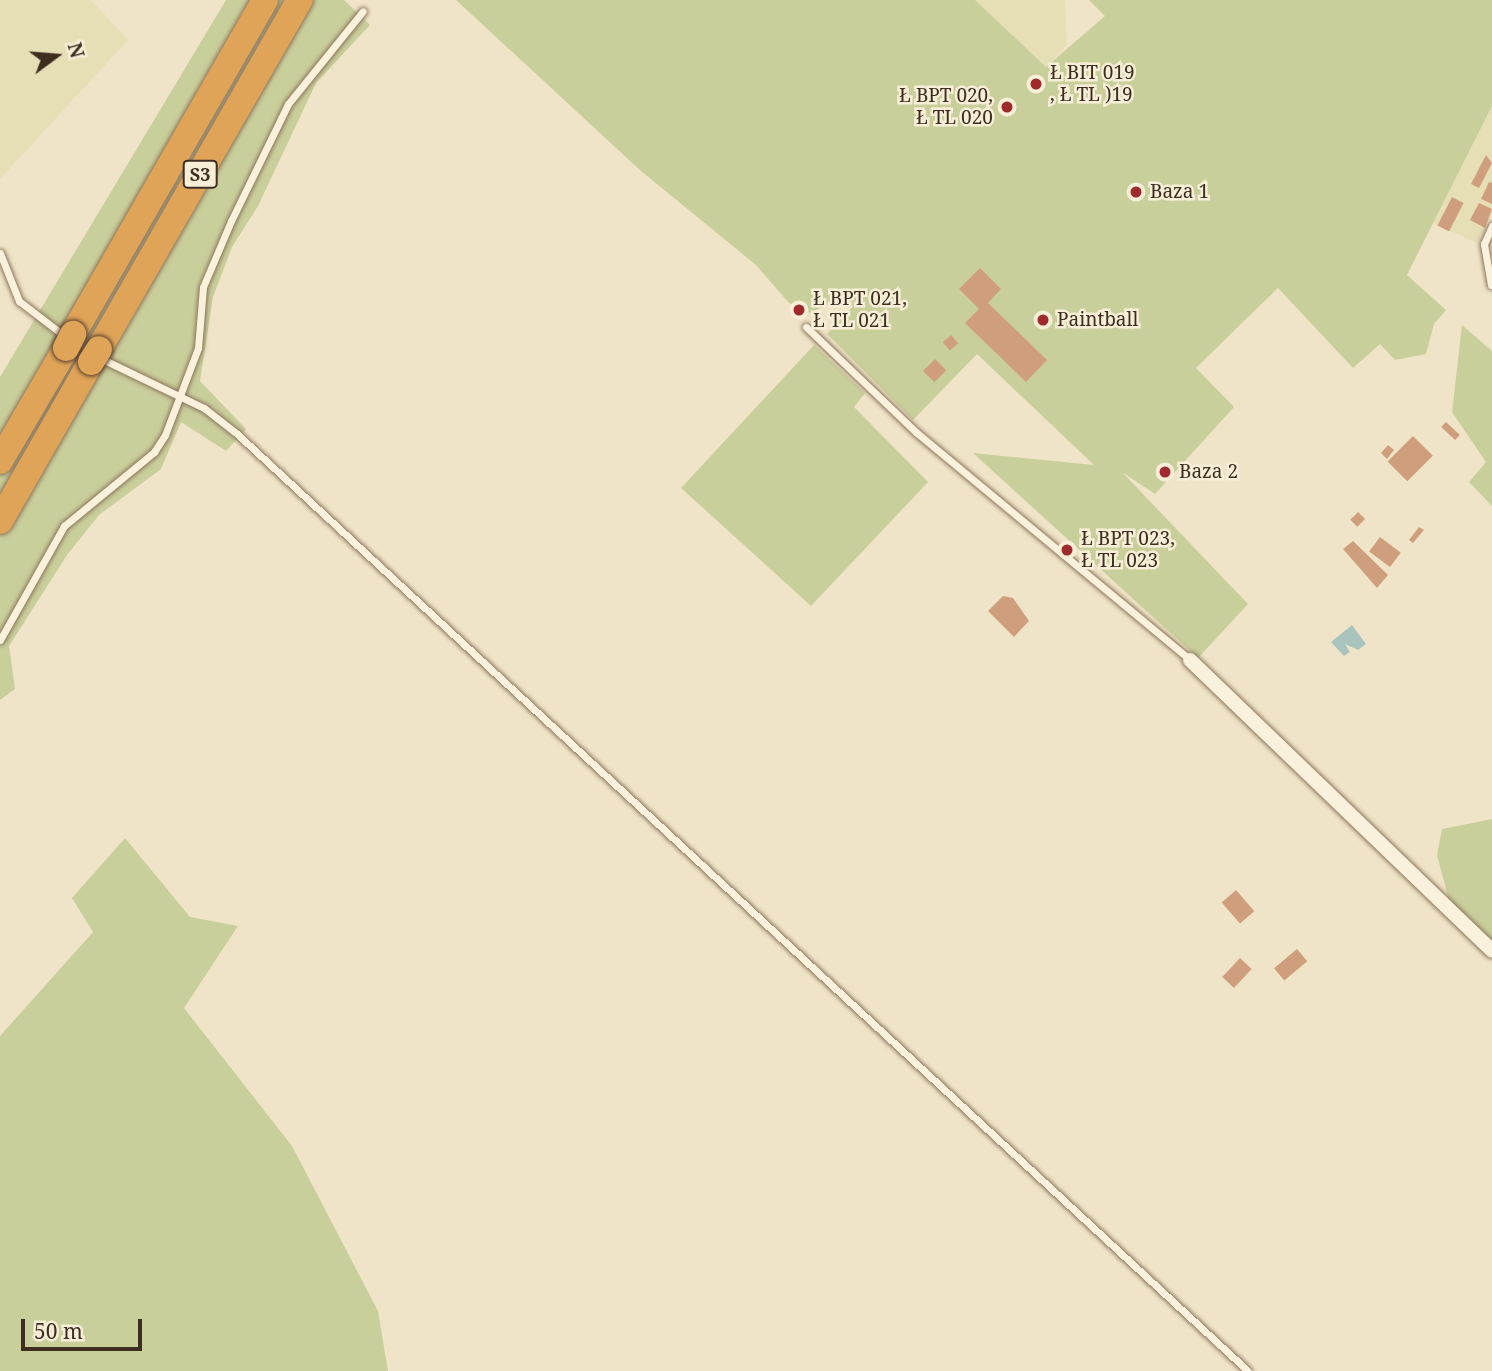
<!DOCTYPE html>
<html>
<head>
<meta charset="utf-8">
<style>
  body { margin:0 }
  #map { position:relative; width:1492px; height:1371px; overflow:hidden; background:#f0e4c8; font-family:"Noto Serif",serif }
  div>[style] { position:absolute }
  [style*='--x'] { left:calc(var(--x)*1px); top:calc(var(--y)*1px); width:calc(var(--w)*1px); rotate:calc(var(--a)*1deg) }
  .farmland>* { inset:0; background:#e6deb5 }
  .green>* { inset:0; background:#c9cf9b }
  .water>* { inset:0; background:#a9c4bc }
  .building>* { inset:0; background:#cf9f7d; transform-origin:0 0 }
  .roads { filter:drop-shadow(0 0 2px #8d765c) drop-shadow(0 0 2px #8d765c) }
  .service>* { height:7px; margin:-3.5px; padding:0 3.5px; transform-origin:3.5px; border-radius:3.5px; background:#faf1dc }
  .minor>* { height:14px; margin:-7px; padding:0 7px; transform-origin:7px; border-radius:7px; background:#faf1dc }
  .motorway>* { height:26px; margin:-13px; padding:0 13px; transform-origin:13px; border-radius:13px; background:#e0a458 }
  .bridges { filter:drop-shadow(0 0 2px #5b4430) drop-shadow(0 0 2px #5b4430) }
  .motorway-bridge>* { height:26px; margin:-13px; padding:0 13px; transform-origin:13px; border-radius:13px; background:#e0a458 }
  .dots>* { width:19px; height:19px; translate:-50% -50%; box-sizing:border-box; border:4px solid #f7eed8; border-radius:50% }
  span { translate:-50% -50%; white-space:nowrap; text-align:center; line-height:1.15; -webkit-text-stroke:5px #f7eed8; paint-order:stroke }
  .shield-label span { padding:2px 5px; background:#f7eed8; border:2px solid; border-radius:5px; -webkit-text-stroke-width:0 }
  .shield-label { font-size:18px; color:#3d2e20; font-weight:700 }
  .poi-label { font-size:19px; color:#3d2e20 }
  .left { translate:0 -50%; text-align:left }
  .right { translate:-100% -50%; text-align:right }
  .north { position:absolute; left:21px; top:21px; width:70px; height:70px; -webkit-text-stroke:5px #f7eed8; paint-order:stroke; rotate:74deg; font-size:19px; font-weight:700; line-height:28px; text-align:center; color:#3d2e20 }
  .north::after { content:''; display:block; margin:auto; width:24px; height:32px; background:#3d2e20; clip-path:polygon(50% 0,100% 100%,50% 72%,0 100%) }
  .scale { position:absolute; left:21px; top:1319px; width:121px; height:32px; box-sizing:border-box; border:4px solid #3d2e20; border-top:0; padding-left:9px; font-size:21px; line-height:24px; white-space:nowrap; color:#3d2e20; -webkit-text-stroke:5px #f7eed8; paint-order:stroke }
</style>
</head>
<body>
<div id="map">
  <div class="farmland">
    <i style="clip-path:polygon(0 0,91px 0,128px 40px,0 179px)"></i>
    <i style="clip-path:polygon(975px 0,1065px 0,1067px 45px,1046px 67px)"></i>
    <i style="clip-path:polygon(1492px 106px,1492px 214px,1477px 243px,1433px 223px)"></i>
  </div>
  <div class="green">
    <i style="clip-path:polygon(226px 0,344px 0,370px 25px,316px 83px,258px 206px,232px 247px,213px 297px,200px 381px,246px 429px,226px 451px,181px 422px,161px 469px,99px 515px,67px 555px,9px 646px,15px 689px,0 700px,0 377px)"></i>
    <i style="clip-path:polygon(456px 0,975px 0,1046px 67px,1105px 16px,1089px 0,1492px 0,1492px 106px,1407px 275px,1446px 310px,1434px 324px,1426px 354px,1395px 360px,1380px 344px,1353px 368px,1278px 288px,1196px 368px,1234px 407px,1155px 494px,1122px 472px,1248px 604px,1198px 658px,973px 453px,1094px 465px,977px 354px,913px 420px,827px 334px,853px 306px,834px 302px,810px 313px,789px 303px,756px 265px,641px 171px)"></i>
    <i style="clip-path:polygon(1462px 325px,1492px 351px,1492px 506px,1469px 482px,1486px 462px,1452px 412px)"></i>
    <i style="clip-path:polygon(814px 345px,865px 393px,854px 407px,928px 482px,811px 606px,681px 488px)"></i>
    <i style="clip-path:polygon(1492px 819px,1492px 944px,1450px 904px,1437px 855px,1442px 829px)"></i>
    <i style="clip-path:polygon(125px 838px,190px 917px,238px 926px,184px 1008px,292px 1146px,378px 1311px,388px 1371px,0 1371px,0 1036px,93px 932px,72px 898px)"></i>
  </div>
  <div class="water">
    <i style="clip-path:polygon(1352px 625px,1366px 644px,1358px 650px,1345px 644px,1350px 652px,1344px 656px,1331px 642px)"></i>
  </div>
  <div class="building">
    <i style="clip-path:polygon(1486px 155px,1492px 163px,1479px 188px,1471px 184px)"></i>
    <i style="clip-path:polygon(1489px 182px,1492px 183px,1492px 204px,1481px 199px)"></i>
    <i style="clip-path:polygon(1137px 186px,1142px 192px,1136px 198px,1130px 192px)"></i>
    <i style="left:1452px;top:197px;width:13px;height:32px;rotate:27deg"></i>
    <i style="clip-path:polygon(1479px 203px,1492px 209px,1485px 228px,1470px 220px)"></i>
    <i style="clip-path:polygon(980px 268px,1001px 289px,988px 303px,1047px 360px,1026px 382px,965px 323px,979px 309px,959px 289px)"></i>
    <i style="left:951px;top:335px;width:11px;height:11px;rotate:49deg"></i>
    <i style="left:935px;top:359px;width:16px;height:17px;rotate:45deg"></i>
    <i style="left:1446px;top:422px;width:19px;height:7px;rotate:43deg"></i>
    <i style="left:1413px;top:436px;width:28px;height:36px;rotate:45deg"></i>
    <i style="clip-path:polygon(1388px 445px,1394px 450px,1387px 459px,1381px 453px)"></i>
    <i style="clip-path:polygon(1164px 466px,1170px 472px,1165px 478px,1159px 472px)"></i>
    <i style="left:1358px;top:512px;width:10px;height:11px;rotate:45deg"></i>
    <i style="clip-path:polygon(1419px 527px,1424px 530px,1413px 543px,1409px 540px)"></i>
    <i style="left:1380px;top:537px;width:26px;height:18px;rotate:37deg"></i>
    <i style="clip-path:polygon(1353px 541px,1388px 575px,1377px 588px,1343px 549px)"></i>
    <i style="clip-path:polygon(1003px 596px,1013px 598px,1029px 621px,1014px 637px,988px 611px)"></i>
    <i style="left:1236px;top:890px;width:28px;height:19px;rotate:49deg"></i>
    <i style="left:1297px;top:949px;width:16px;height:30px;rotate:50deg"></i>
    <i style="left:1240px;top:958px;width:16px;height:26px;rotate:43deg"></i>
  </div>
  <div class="roads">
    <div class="service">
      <i style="--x:0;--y:253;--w:52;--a:68.4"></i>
      <i style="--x:19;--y:301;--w:59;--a:37.5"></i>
      <i style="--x:1491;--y:285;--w:42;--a:-99.7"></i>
      <i style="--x:1484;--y:244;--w:20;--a:-66"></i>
      <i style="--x:806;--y:327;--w:153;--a:43.7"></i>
      <i style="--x:917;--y:433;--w:355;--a:39.7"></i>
      <i style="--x:100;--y:358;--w:115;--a:25.7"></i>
      <i style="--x:204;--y:408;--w:39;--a:38"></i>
      <i style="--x:235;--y:432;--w:1381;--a:42.83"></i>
      <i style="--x:0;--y:640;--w:131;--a:-60.7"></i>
      <i style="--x:64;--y:526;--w:117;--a:-39.4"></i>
      <i style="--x:154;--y:452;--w:20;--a:-57"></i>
      <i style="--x:165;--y:435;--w:93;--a:-69.2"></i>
      <i style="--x:198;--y:348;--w:61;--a:-85.3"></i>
      <i style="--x:203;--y:287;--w:72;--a:-67"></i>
      <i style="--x:231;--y:221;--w:130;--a:-64"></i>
      <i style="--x:288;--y:104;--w:119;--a:-51.1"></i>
    </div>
    <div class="minor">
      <i style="--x:1190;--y:660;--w:419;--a:43.9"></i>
    </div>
    <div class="motorway">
      <i style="--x:73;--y:334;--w:385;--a:-60.1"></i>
      <i style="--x:99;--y:349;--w:403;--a:-60.1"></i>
      <i style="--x:0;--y:461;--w:131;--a:-59.7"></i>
      <i style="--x:0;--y:521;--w:183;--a:-60.2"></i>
    </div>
  </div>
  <div class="bridges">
    <div class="motorway-bridge">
      <i style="--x:66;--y:348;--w:16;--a:-63"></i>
      <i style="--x:91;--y:362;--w:15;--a:-58"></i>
    </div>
  </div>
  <div class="dots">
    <i style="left:1036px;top:84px;background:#9e2a2b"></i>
    <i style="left:1007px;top:107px;background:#9e2a2b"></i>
    <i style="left:1136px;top:192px;background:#9e2a2b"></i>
    <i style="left:799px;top:310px;background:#9e2a2b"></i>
    <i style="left:1043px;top:320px;background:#9e2a2b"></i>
    <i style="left:1165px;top:472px;background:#9e2a2b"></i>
    <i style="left:1067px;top:550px;background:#9e2a2b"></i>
  </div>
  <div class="shield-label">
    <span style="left:200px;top:174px">S3</span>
  </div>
  <div class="poi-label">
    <span class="left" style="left:1050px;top:84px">Ł BIT 019<br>, Ł TL )19</span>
    <span class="right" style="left:993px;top:107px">Ł BPT 020,<br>Ł TL 020</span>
    <span class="left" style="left:1150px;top:192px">Baza 1</span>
    <span class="left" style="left:813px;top:310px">Ł BPT 021,<br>Ł TL 021</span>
    <span class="left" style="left:1057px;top:320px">Paintball</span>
    <span class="left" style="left:1179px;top:472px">Baza 2</span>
    <span class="left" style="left:1081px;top:550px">Ł BPT 023,<br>Ł TL 023</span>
  </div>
  <div class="north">N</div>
  <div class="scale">50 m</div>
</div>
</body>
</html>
